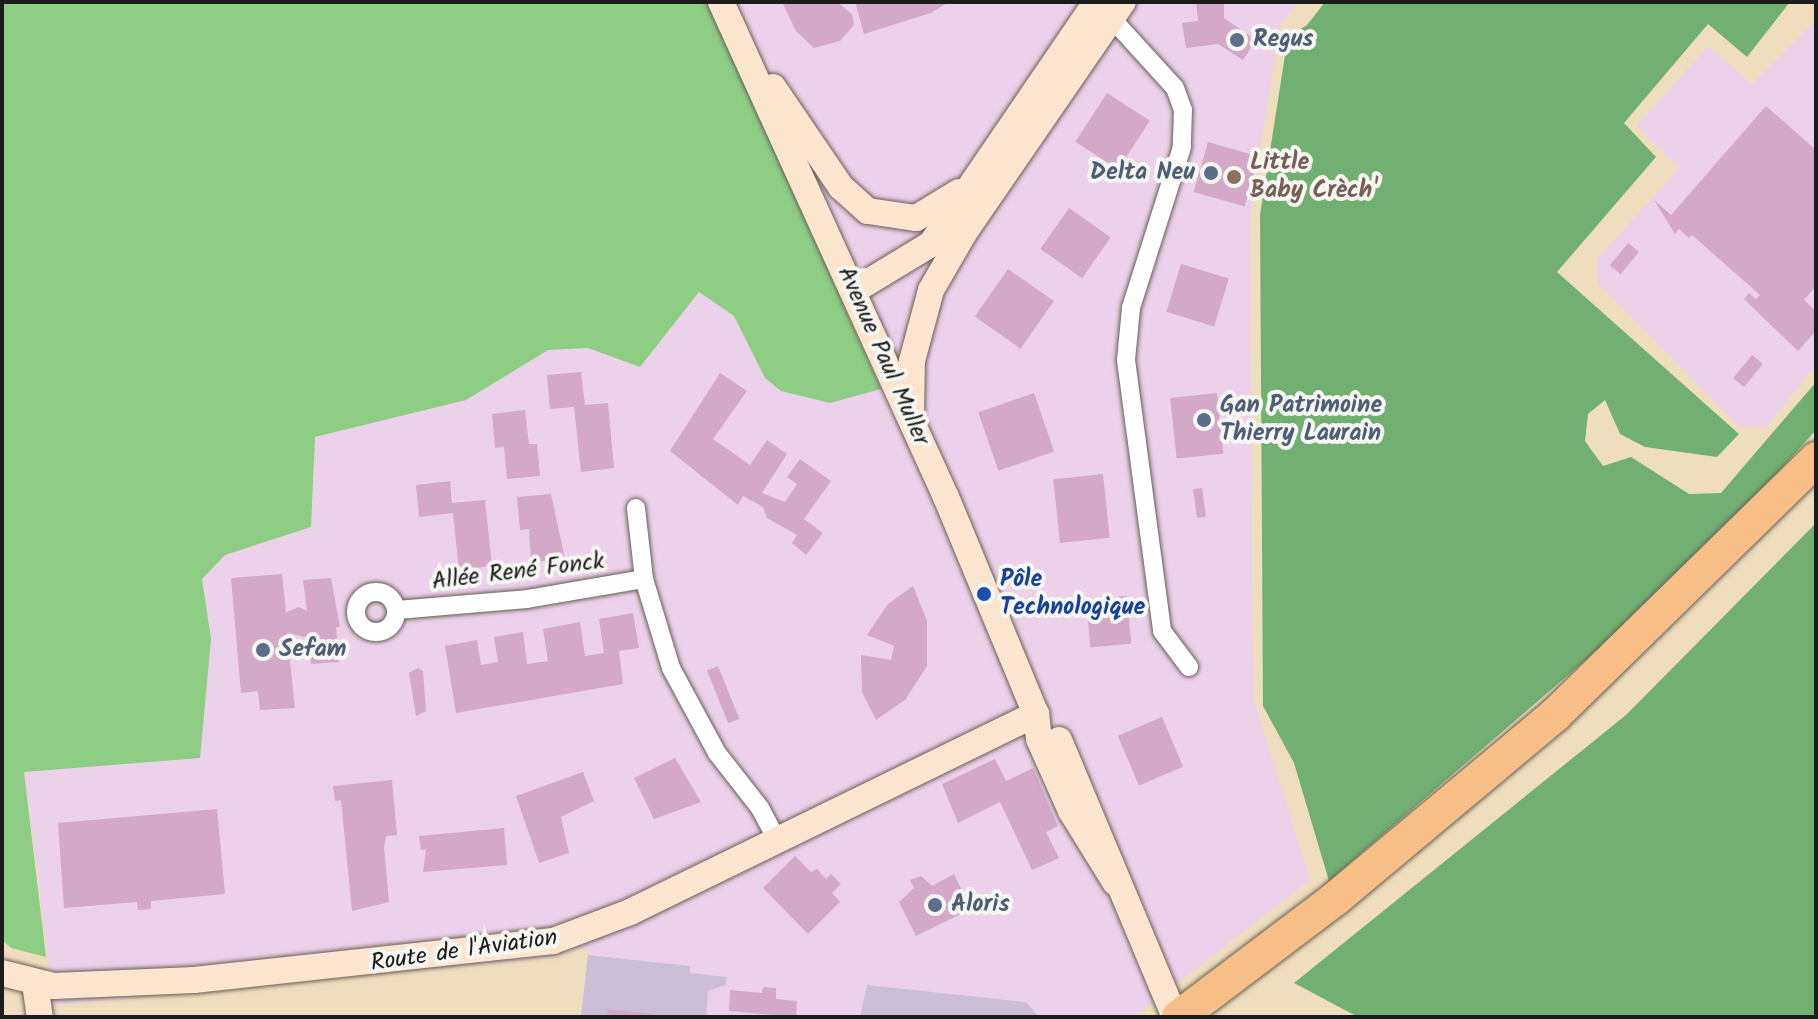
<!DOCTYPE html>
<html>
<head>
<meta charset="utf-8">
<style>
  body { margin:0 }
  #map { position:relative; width:1818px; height:1019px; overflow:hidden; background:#efdebe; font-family:Kalam,sans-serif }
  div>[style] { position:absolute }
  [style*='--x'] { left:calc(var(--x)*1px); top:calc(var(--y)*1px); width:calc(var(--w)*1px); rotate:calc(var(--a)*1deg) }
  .built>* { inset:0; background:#ecd1ea }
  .industrial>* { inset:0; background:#cbbfd5 }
  .green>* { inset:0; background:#8ecd84 }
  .forest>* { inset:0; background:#72b072 }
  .building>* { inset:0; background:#d4a9c8; transform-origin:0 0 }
  .roads { filter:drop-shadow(0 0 2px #666055) drop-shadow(0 0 2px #666055) }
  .street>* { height:18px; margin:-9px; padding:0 9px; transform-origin:9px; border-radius:9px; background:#fff }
  .street>.ring { margin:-9px; padding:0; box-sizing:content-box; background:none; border:18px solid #fff; border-radius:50% }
  .secondary>* { height:26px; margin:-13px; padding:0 13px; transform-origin:13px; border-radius:13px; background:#fce5cf }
  .highway>* { height:34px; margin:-17px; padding:0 17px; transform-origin:17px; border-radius:17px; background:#f7be88 }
  .dots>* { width:22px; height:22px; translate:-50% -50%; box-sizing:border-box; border:4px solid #f6f6f2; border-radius:50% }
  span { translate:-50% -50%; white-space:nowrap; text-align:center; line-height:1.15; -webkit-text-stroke:8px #f6f6f2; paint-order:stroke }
  .service-label { font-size:24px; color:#4e5e75; font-weight:700 }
  .left { translate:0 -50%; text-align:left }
  .right { translate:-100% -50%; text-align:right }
  .education-label { font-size:24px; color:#785e54; font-weight:700 }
  .street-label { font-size:24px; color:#1c1c1c }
  .transit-label { font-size:24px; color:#164399; font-weight:700 }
  .frame { position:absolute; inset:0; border:4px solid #1c1c1c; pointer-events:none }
</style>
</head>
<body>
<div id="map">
  <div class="built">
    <i style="clip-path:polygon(708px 2px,1299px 2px,1279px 26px,1250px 220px,1253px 698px,1310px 880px,1134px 1017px,581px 1017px,588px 947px,544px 958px,54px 1005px,24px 772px,200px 757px,211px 639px,202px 579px,225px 555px,311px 527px,315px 437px,466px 400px,548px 350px,588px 348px,640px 367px,699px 292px,734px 316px,765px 378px,781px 391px,880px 389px)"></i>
    <i style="clip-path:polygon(1816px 20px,1816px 365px,1766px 427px,1738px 426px,1598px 283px,1597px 259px,1679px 168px,1637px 126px,1708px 46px,1752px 84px)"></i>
  </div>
  <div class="industrial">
    <i style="clip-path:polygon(588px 955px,690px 966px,690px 973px,727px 977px,726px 985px,708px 991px,706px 1017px,581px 1017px)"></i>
    <i style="clip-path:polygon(867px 985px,1026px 1002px,1039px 1017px,860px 1017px)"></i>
  </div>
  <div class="green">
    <i style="clip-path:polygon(2px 2px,708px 2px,881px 389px,830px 403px,781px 391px,765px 378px,734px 316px,699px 292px,640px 367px,588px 348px,548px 350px,466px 400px,315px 437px,311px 527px,225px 555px,202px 579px,211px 639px,200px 758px,24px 772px,46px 957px,11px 948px,2px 940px)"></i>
  </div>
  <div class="forest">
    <i style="clip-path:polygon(1325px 2px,1790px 2px,1747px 57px,1708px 24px,1624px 123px,1656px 157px,1557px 272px,1739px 434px,1717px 457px,1645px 447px,1620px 434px,1605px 400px,1588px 414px,1585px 441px,1603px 466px,1631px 457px,1689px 494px,1721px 493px,1816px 382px,1816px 430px,1777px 473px,1604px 644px,1329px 881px,1294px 763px,1263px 706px,1260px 215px,1288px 36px,1307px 25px)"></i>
    <i style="clip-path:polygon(1816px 523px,1816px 1017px,1358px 1017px,1294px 983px,1626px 715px)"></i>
  </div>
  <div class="building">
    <i style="clip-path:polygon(782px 2px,837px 2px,852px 14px,854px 25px,840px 41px,814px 48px,796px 31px)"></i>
    <i style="clip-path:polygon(855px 2px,949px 2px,931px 13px,864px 34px)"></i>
    <i style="clip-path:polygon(1196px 2px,1224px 2px,1224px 18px,1256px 40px,1243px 60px,1218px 44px,1186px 48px,1182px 23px,1198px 21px)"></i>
    <i style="left:1107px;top:93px;width:51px;height:58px;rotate:33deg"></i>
    <i style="clip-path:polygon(1766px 106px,1816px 150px,1816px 286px,1804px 300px,1816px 311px,1816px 331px,1798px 351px,1744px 299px,1749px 293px,1756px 299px,1760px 295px,1692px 235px,1689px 238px,1679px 229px,1675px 234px,1654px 200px,1671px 215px)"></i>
    <i style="left:1208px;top:142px;width:53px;height:52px;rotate:16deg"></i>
    <i style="left:1069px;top:208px;width:51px;height:50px;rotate:35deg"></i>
    <i style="left:1628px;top:243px;width:14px;height:29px;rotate:39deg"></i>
    <i style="left:1181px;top:264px;width:50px;height:50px;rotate:17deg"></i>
    <i style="left:1008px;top:269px;width:56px;height:58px;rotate:35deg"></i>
    <i style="left:1752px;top:355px;width:14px;height:30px;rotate:39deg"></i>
    <i style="clip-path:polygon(581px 372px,585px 405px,608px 403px,614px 468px,581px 472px,574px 407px,550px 409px,547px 375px)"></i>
    <i style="clip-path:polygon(720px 373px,747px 391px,713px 439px,750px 465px,767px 440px,787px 454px,762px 493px,785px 502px,797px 484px,787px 477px,800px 459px,831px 481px,804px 519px,823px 533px,806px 555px,792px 543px,797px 535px,767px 518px,763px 507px,743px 496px,738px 505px,670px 451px)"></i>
    <i style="left:1034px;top:393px;width:62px;height:59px;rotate:71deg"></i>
    <i style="left:1217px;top:393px;width:61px;height:47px;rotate:84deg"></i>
    <i style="clip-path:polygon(525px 410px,529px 444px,537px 444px,540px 476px,507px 479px,504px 447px,495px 448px,492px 414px)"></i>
    <i style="left:1103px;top:474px;width:64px;height:50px;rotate:84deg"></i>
    <i style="clip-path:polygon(450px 481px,452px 503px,485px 500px,492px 566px,459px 570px,453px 513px,419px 517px,416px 485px)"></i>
    <i style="left:1202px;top:488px;width:29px;height:9px;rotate:82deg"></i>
    <i style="clip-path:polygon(551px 494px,565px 559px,531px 562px,529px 529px,520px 530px,517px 497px)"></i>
    <i style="clip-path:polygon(282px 574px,286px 612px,299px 607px,307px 611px,303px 580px,331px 578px,340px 627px,336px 627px,339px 662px,311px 664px,309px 638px,287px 633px,295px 708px,260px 710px,258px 691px,241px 693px,231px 578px)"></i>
    <i style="clip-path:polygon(913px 586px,927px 621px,927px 666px,905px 700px,876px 720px,862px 692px,861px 655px,891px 660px,894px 646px,867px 635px,888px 604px)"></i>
    <i style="left:1127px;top:596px;width:48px;height:41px;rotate:85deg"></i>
    <i style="clip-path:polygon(633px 613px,639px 648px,619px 651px,623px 684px,456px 713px,445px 646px,477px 640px,481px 665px,498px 662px,494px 637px,523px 632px,527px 664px,548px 661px,543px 629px,580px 622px,585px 656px,604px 653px,599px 619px)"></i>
    <i style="left:718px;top:666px;width:57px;height:12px;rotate:68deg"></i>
    <i style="clip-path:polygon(418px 668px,423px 671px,426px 711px,416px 716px,409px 673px)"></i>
    <i style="left:1162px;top:717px;width:54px;height:48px;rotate:67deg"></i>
    <i style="clip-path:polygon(675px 758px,701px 802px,654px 819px,634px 778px)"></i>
    <i style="clip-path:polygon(995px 759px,1006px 781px,1033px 768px,1058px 826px,1046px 832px,1059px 858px,1032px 870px,1000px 802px,958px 823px,942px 784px)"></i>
    <i style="clip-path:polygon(583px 772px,594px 801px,561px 817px,569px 853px,539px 863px,516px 796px)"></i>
    <i style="clip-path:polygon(392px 780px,397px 835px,386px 836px,384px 848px,389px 902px,352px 911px,341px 800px,335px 801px,333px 786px)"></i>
    <i style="clip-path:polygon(217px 809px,225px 894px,151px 901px,151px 909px,138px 910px,137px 902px,64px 908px,58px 823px)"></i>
    <i style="clip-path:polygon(504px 828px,507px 865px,423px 872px,426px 849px,421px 850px,419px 836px)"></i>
    <i style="clip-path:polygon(795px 856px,811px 872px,817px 869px,826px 879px,831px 874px,841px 884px,832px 893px,840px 902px,808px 934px,763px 888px)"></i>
    <i style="clip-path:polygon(954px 874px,971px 909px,916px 936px,899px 902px,914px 888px,910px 880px,921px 876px,932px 886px)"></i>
    <i style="clip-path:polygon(763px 987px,776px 988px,776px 999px,797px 1001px,796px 1017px,729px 1011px,730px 990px,762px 993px)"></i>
    <i style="clip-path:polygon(608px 1009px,654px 1014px,654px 1017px,607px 1017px)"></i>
  </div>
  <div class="roads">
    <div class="street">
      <i style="--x:1104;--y:10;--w:105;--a:47.7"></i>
      <i style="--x:1175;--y:88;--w:23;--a:70"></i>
      <i style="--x:1183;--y:110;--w:37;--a:92"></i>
      <i style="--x:1182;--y:147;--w:169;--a:107.6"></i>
      <i style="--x:1131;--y:308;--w:52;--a:95.5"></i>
      <i style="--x:1126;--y:360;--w:273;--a:82.4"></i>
      <i style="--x:1162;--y:631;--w:45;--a:53.1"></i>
      <i style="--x:636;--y:508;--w:71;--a:83.6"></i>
      <i style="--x:644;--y:579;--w:93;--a:73.1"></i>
      <i style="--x:671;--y:668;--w:97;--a:61.6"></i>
      <i style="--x:717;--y:753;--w:70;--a:52"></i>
      <i style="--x:760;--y:808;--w:36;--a:62"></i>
      <i class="ring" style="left:356px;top:592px;width:22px;height:22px"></i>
      <i style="--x:397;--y:610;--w:130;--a:-4.8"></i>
      <i style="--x:527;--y:599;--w:119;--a:-9.7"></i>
    </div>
    <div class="secondary">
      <i style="--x:721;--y:2;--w:544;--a:65.56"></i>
      <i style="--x:946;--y:497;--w:235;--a:67.5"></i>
      <i style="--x:1036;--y:714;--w:25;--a:83"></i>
      <i style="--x:1039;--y:739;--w:79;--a:66"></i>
      <i style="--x:1071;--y:811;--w:84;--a:58.2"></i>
      <i style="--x:773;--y:87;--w:121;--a:55.8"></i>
      <i style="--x:841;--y:187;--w:36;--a:42"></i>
      <i style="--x:868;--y:211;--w:49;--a:8.3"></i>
      <i style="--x:916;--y:218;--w:50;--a:-31.2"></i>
      <i style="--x:855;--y:290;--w:89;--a:-31.2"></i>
      <i style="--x:931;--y:244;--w:293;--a:-55.7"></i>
      <i style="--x:911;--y:411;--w:50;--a:-88.9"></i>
      <i style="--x:912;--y:361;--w:73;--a:-75"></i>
      <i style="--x:931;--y:290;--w:66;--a:-59.9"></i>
      <i style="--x:964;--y:233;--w:280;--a:-55.5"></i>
      <i style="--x:1059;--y:740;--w:300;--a:67.3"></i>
      <i style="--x:2;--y:973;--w:54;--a:14"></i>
      <i style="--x:54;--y:986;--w:140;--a:-2.5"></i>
      <i style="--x:194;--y:980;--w:361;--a:-6.2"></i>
      <i style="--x:553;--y:941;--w:82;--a:-20.6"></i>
      <i style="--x:630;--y:912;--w:452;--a:-26"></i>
      <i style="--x:35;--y:983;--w:34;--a:82"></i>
    </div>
    <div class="highway">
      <i style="--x:1179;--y:1017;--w:196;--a:-37.1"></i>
      <i style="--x:1335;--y:899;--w:287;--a:-39.9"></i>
      <i style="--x:1555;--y:715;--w:366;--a:-44.4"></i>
    </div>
  </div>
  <div class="dots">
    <i style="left:1237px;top:40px;background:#5c6f8a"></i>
    <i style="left:1211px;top:173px;background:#5c6f8a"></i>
    <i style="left:1234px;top:177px;background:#8d6e63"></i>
    <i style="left:1204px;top:420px;background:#5c6f8a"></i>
    <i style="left:984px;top:594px;background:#1a4fb4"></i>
    <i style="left:263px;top:650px;background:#5c6f8a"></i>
    <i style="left:935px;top:905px;background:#5c6f8a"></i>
  </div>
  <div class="service-label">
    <span class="left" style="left:1253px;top:40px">Regus</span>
    <span class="right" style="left:1195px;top:173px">Delta Neu</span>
    <span class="left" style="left:1220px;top:420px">Gan Patrimoine<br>Thierry Laurain</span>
    <span class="left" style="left:279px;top:650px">Sefam</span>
    <span class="left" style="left:951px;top:905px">Aloris</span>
  </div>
  <div class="education-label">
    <span class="left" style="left:1250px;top:177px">Little<br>Baby Crèch'</span>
  </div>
  <div class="street-label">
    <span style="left:883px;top:356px;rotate:66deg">Avenue Paul Muller</span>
    <span style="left:518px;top:572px;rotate:-7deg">Allée René Fonck</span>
    <span style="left:464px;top:951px;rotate:-8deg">Route de l'Aviation</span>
  </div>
  <div class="transit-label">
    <span class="left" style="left:1000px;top:594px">Pôle<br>Technologique</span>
  </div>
  <div class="frame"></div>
</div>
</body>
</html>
